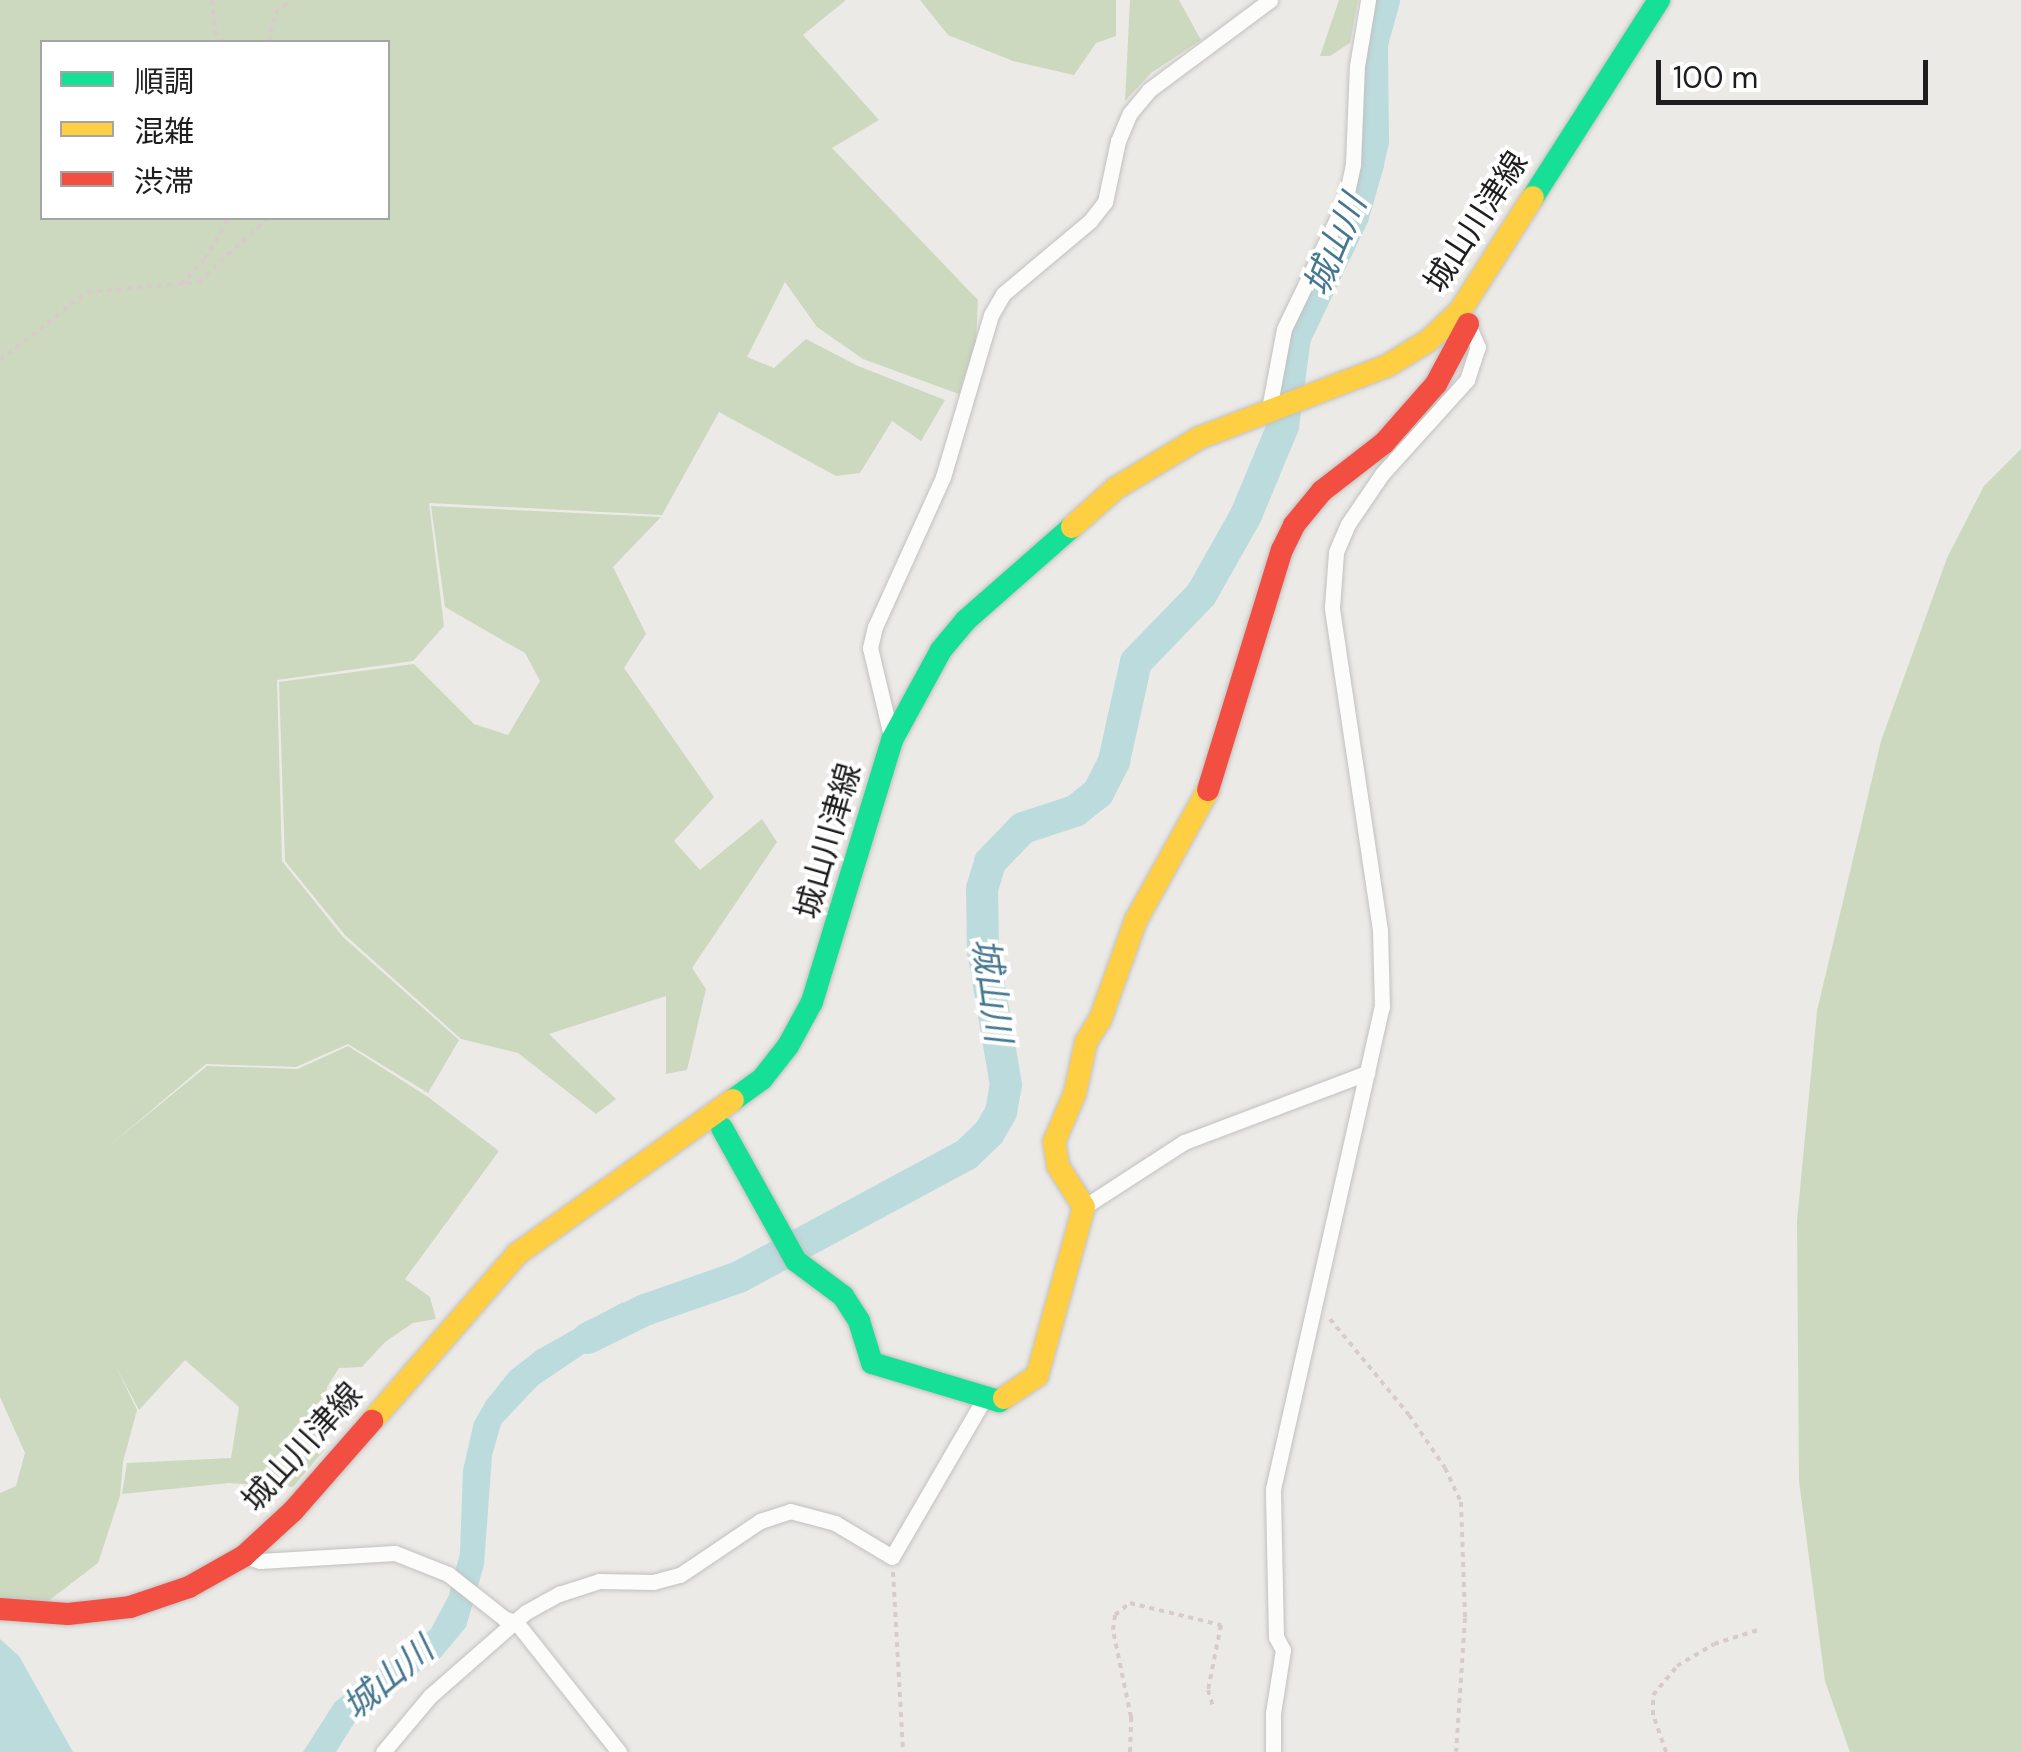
<!DOCTYPE html>
<html>
<head>
<meta charset="utf-8">
<style>
  body { margin:0 }
  #map { position:relative; width:2021px; height:1752px; overflow:hidden; background:#eceae7; font-family:"DM Sans","Noto Sans JP",sans-serif }
  div>[style] { position:absolute }
  [style*='--x'] { left:calc(var(--x)*1px); top:calc(var(--y)*1px); width:calc(var(--w)*1px); rotate:calc(var(--a)*1deg) }
  .forest>* { inset:0; background:#ccd9be }
  .water>* { inset:0; background:#bcdbdd }
  .river>* { height:32px; margin:-16px; padding:0 16px; transform-origin:16px; border-radius:16px; background:#bcdbdd }
  .path>* { height:4px; margin-top:-2px; transform-origin:0; background:repeating-linear-gradient(90deg,#d9cbcb 0 5px,transparent 0 10px) }
  .roads { filter:drop-shadow(0 0 2px #c2c1bf) drop-shadow(0 0 2px #c2c1bf) }
  .street>* { height:15px; margin:-7.5px; padding:0 7.5px; transform-origin:7.5px; border-radius:7.5px; background:#fcfcfb }
  .fast>* { height:22px; margin:-11px; padding:0 11px; transform-origin:11px; border-radius:11px; background:#16e098 }
  .slow>* { height:22px; margin:-11px; padding:0 11px; transform-origin:11px; border-radius:11px; background:#ffcf43 }
  .jam>* { height:22px; margin:-11px; padding:0 11px; transform-origin:11px; border-radius:11px; background:#f24e42 }
  span { translate:-50% -50%; white-space:nowrap; text-align:center; line-height:1.15; -webkit-text-stroke:8px #fff; paint-order:stroke }
  .street-label { font-size:32px; color:#1e1e1e }
  .water-label { font-size:35px; color:#477790; font-style:italic }
  .legend { position:absolute; left:40px; top:40px; width:350px; height:180px; box-sizing:border-box; background:#fff; border:2px solid #a5a5a5; margin:0; padding:12px 18px; list-style:none; font-size:30px; color:#1e1e1e }
  .legend li { display:flex; align-items:center; gap:20px; height:50px }
  .legend b { width:50px; border:2px solid #a5a5a5 }
  .scale { position:absolute; left:1656px; top:60px; width:272px; height:45px; box-sizing:border-box; border:5px solid #1e1e1e; border-top:0; padding-left:12px; font-size:30px; line-height:35px; white-space:nowrap; color:#1e1e1e; -webkit-text-stroke:8px #fff; paint-order:stroke }
</style>
</head>
<body>
<div id="map">
  <div class="forest">
    <i style="clip-path:polygon(evenodd,0 0,846px 0,803px 35px,879px 120px,832px 148px,978px 300px,976px 341px,959px 394px,863px 359px,817px 327px,785px 282px,747px 357px,774px 368px,806px 339px,858px 366px,945px 400px,921px 441px,892px 421px,860px 473px,836px 476px,719px 412px,662px 515px,429px 503px,444px 626px,413px 661px,277px 680px,282px 861px,343px 937px,459px 1040px,428px 1093px,348px 1044px,296px 1067px,206px 1064px,109px 1146px,207px 1066px,298px 1069px,348px 1046px,428px 1097px,499px 1151px,405px 1279px,430px 1297px,436px 1319px,413px 1323px,385px 1342px,362px 1367px,339px 1368px,327px 1387px,324px 1450px,293px 1487px,229px 1483px,122px 1494px,127px 1463px,231px 1458px,239px 1407px,185px 1360px,139px 1410px,116px 1367px,137px 1410px,123px 1462px,120px 1496px,98px 1563px,43px 1605px,0 1599px,0 1493px,16px 1486px,25px 1453px,0 1397px,0 0,42px 42px,388px 42px,388px 218px,42px 218px,42px 42px)"></i>
    <i style="clip-path:polygon(920px 0,1116px 0,1116px 36px,1096px 43px,1074px 75px,1013px 61px,948px 35px)"></i>
    <i style="clip-path:polygon(1130px 0,1179px 0,1201px 40px,1151px 73px,1125px 101px)"></i>
    <i style="clip-path:polygon(1339px 0,1358px 0,1350px 43px,1330px 56px,1320px 56px)"></i>
    <i style="clip-path:polygon(2021px 449px,2021px 1752px,1850px 1752px,1825px 1681px,1799px 1481px,1797px 1221px,1817px 1011px,1881px 741px,1947px 558px,1984px 486px)"></i>
    <i style="clip-path:polygon(431px 506px,661px 517px,613px 567px,646px 634px,624px 668px,714px 797px,674px 841px,700px 870px,762px 819px,777px 842px,692px 968px,706px 989px,687px 1070px,666px 1074px,666px 996px,549px 1034px,616px 1099px,596px 1114px,518px 1053px,461px 1039px,345px 935px,285px 861px,279px 682px,414px 664px,474px 724px,508px 735px,540px 681px,525px 653px,445px 607px)"></i>
  </div>
  <div class="water">
    <i style="clip-path:polygon(623px 1302px,633px 1330px,594px 1347px,538px 1385px,501px 1424px,492px 1456px,484px 1565px,466px 1627px,441px 1657px,363px 1709px,336px 1752px,303px 1752px,335px 1702px,431px 1629px,449px 1595px,460px 1553px,463px 1470px,474px 1422px,486px 1401px,510px 1371px,537px 1350px)"></i>
    <i style="clip-path:polygon(0 1639px,19px 1656px,73px 1752px,0 1752px)"></i>
  </div>
  <div class="river">
    <i style="--x:588;--y:1338;--w:64;--a:-26.2"></i>
    <i style="--x:645;--y:1310;--w:100;--a:-19.3"></i>
    <i style="--x:739;--y:1277;--w:258;--a:-28.3"></i>
    <i style="--x:966;--y:1155;--w:32;--a:-44"></i>
    <i style="--x:989;--y:1133;--w:24;--a:-60"></i>
    <i style="--x:1001;--y:1112;--w:27;--a:-80"></i>
    <i style="--x:1006;--y:1085;--w:136;--a:-99.7"></i>
    <i style="--x:983;--y:951;--w:62;--a:-90.9"></i>
    <i style="--x:982;--y:889;--w:28;--a:-73"></i>
    <i style="--x:990;--y:862;--w:47;--a:-45.9"></i>
    <i style="--x:1023;--y:828;--w:55;--a:-18.1"></i>
    <i style="--x:1075;--y:811;--w:29;--a:-38"></i>
    <i style="--x:1098;--y:793;--w:36;--a:-63"></i>
    <i style="--x:1114;--y:761;--w:101;--a:-77.5"></i>
    <i style="--x:1136;--y:662;--w:93;--a:-45.9"></i>
    <i style="--x:1201;--y:595;--w:92;--a:-60.6"></i>
    <i style="--x:1246;--y:515;--w:96;--a:-67.4"></i>
    <i style="--x:1283;--y:426;--w:90;--a:-82.3"></i>
    <i style="--x:1295;--y:337;--w:134;--a:-64.4"></i>
    <i style="--x:1353;--y:216;--w:54;--a:-73.9"></i>
    <i style="--x:1368;--y:164;--w:24;--a:-78"></i>
    <i style="--x:1373;--y:141;--w:97;--a:-90.6"></i>
    <i style="--x:1372;--y:44;--w:46;--a:-74.7"></i>
  </div>
  <div class="path">
    <i style="--x:212;--y:0;--w:31;--a:84"></i>
    <i style="--x:215;--y:31;--w:14;--a:51"></i>
    <i style="--x:269;--y:42;--w:30;--a:-78"></i>
    <i style="--x:275;--y:13;--w:21;--a:-39"></i>
    <i style="--x:181;--y:285;--w:35;--a:-47"></i>
    <i style="--x:205;--y:259;--w:48;--a:-59.7"></i>
    <i style="--x:0;--y:360;--w:110;--a:-38"></i>
    <i style="--x:87;--y:292;--w:111;--a:-5.1"></i>
    <i style="--x:198;--y:282;--w:95;--a:-42.4"></i>
    <i style="--x:1330;--y:1319;--w:124;--a:50.5"></i>
    <i style="--x:1409;--y:1415;--w:64;--a:55.8"></i>
    <i style="--x:1445;--y:1468;--w:38;--a:65"></i>
    <i style="--x:1461;--y:1502;--w:116;--a:88"></i>
    <i style="--x:1465;--y:1618;--w:134;--a:93.8"></i>
    <i style="--x:893;--y:1572;--w:180;--a:86.8"></i>
    <i style="--x:1130;--y:1752;--w:35;--a:-88"></i>
    <i style="--x:1131;--y:1717;--w:89;--a:-101.7"></i>
    <i style="--x:1113;--y:1630;--w:15;--a:-82"></i>
    <i style="--x:1115;--y:1615;--w:19;--a:-39"></i>
    <i style="--x:1130;--y:1603;--w:94;--a:13.6"></i>
    <i style="--x:1221;--y:1625;--w:66;--a:101.3"></i>
    <i style="--x:1208;--y:1690;--w:17;--a:73"></i>
    <i style="--x:1666;--y:1752;--w:39;--a:-109"></i>
    <i style="--x:1653;--y:1715;--w:20;--a:-90"></i>
    <i style="--x:1653;--y:1695;--w:38;--a:-50"></i>
    <i style="--x:1677;--y:1666;--w:43;--a:-30.7"></i>
    <i style="--x:1714;--y:1644;--w:46;--a:-17.7"></i>
  </div>
  <div class="roads">
    <div class="street">
      <i style="--x:1269;--y:409;--w:81;--a:-79.4"></i>
      <i style="--x:1284;--y:329;--w:141;--a:-64.3"></i>
      <i style="--x:1345;--y:202;--w:39;--a:-78"></i>
      <i style="--x:1353;--y:164;--w:98;--a:-87.7"></i>
      <i style="--x:1357;--y:66;--w:67;--a:-80.5"></i>
      <i style="--x:892;--y:740;--w:95;--a:-103.4"></i>
      <i style="--x:870;--y:648;--w:22;--a:-77"></i>
      <i style="--x:875;--y:627;--w:165;--a:-65.6"></i>
      <i style="--x:943;--y:477;--w:169;--a:-73.5"></i>
      <i style="--x:991;--y:315;--w:24;--a:-60"></i>
      <i style="--x:1003;--y:294;--w:114;--a:-40"></i>
      <i style="--x:1090;--y:221;--w:24;--a:-52"></i>
      <i style="--x:1105;--y:202;--w:62;--a:-78"></i>
      <i style="--x:1118;--y:141;--w:30;--a:-67"></i>
      <i style="--x:1130;--y:113;--w:30;--a:-50"></i>
      <i style="--x:1149;--y:90;--w:151;--a:-36.6"></i>
      <i style="--x:1084;--y:1207;--w:119;--a:-33"></i>
      <i style="--x:1184;--y:1142;--w:196;--a:-20.7"></i>
      <i style="--x:244;--y:1556;--w:17;--a:17"></i>
      <i style="--x:260;--y:1561;--w:135;--a:-3.4"></i>
      <i style="--x:395;--y:1553;--w:57;--a:21.6"></i>
      <i style="--x:448;--y:1574;--w:73;--a:38.3"></i>
      <i style="--x:505;--y:1619;--w:11;--a:15"></i>
      <i style="--x:516;--y:1622;--w:166;--a:51.6"></i>
      <i style="--x:383;--y:1752;--w:73;--a:-50"></i>
      <i style="--x:430;--y:1696;--w:128;--a:-41.2"></i>
      <i style="--x:526;--y:1612;--w:38;--a:-29"></i>
      <i style="--x:559;--y:1594;--w:42;--a:-18"></i>
      <i style="--x:599;--y:1581;--w:54;--a:1.1"></i>
      <i style="--x:653;--y:1582;--w:28;--a:-15"></i>
      <i style="--x:680;--y:1575;--w:97;--a:-34"></i>
      <i style="--x:760;--y:1521;--w:32;--a:-18"></i>
      <i style="--x:790;--y:1511;--w:47;--a:14.9"></i>
      <i style="--x:835;--y:1523;--w:66;--a:30.8"></i>
      <i style="--x:892;--y:1557;--w:185;--a:-59.8"></i>
      <i style="--x:1273;--y:1752;--w:39;--a:-90"></i>
      <i style="--x:1273;--y:1713;--w:64;--a:-81"></i>
      <i style="--x:1283;--y:1650;--w:15;--a:-118"></i>
      <i style="--x:1276;--y:1637;--w:148;--a:-91.2"></i>
      <i style="--x:1273;--y:1489;--w:494;--a:-77.3"></i>
      <i style="--x:1382;--y:1007;--w:77;--a:-91.5"></i>
      <i style="--x:1380;--y:930;--w:327;--a:-98.5"></i>
      <i style="--x:1332;--y:607;--w:55;--a:-85.8"></i>
      <i style="--x:1336;--y:552;--w:30;--a:-67"></i>
      <i style="--x:1348;--y:524;--w:60;--a:-55.8"></i>
      <i style="--x:1382;--y:474;--w:127;--a:-47.9"></i>
      <i style="--x:1467;--y:380;--w:35;--a:-72"></i>
      <i style="--x:1478;--y:347;--w:32;--a:-114"></i>
    </div>
    <div class="fast">
      <i style="--x:1533;--y:197;--w:234;--a:-57.4"></i>
      <i style="--x:733;--y:1100;--w:36;--a:-36"></i>
      <i style="--x:762;--y:1079;--w:42;--a:-51.8"></i>
      <i style="--x:788;--y:1046;--w:50;--a:-61.4"></i>
      <i style="--x:812;--y:1002;--w:274;--a:-73"></i>
      <i style="--x:892;--y:740;--w:102;--a:-61.4"></i>
      <i style="--x:941;--y:650;--w:38;--a:-50"></i>
      <i style="--x:965;--y:621;--w:142;--a:-41.3"></i>
      <i style="--x:722;--y:1128;--w:152;--a:60.9"></i>
      <i style="--x:796;--y:1261;--w:59;--a:36.7"></i>
      <i style="--x:843;--y:1296;--w:30;--a:57"></i>
      <i style="--x:859;--y:1321;--w:44;--a:72.8"></i>
      <i style="--x:872;--y:1363;--w:133;--a:16.7"></i>
      <i style="--x:999;--y:1401;--w:6;--a:-31"></i>
    </div>
    <div class="slow">
      <i style="--x:1072;--y:527;--w:59;--a:-41.6"></i>
      <i style="--x:1116;--y:488;--w:97;--a:-31.1"></i>
      <i style="--x:1199;--y:438;--w:201;--a:-21"></i>
      <i style="--x:1387;--y:366;--w:48;--a:-31.4"></i>
      <i style="--x:1428;--y:341;--w:44;--a:-43.2"></i>
      <i style="--x:1460;--y:311;--w:135;--a:-57.4"></i>
      <i style="--x:1004;--y:1398;--w:40;--a:-34"></i>
      <i style="--x:1037;--y:1376;--w:175;--a:-74.5"></i>
      <i style="--x:1084;--y:1207;--w:49;--a:-122.4"></i>
      <i style="--x:1058;--y:1166;--w:24;--a:-99"></i>
      <i style="--x:1054;--y:1142;--w:53;--a:-66.8"></i>
      <i style="--x:1075;--y:1093;--w:52;--a:-77.8"></i>
      <i style="--x:1086;--y:1042;--w:26;--a:-58"></i>
      <i style="--x:1100;--y:1020;--w:106;--a:-70.2"></i>
      <i style="--x:1136;--y:920;--w:149;--a:-61"></i>
      <i style="--x:372;--y:1421;--w:221;--a:-49"></i>
      <i style="--x:517;--y:1254;--w:265;--a:-35.5"></i>
    </div>
    <div class="jam">
      <i style="--x:1208;--y:790;--w:251;--a:-72.9"></i>
      <i style="--x:1282;--y:550;--w:28;--a:-64"></i>
      <i style="--x:1294;--y:525;--w:44;--a:-50.5"></i>
      <i style="--x:1322;--y:491;--w:78;--a:-37.7"></i>
      <i style="--x:1384;--y:443;--w:79;--a:-48.6"></i>
      <i style="--x:1436;--y:384;--w:68;--a:-61.9"></i>
      <i style="--x:0;--y:1609;--w:68;--a:4.2"></i>
      <i style="--x:68;--y:1614;--w:62;--a:-6.4"></i>
      <i style="--x:130;--y:1607;--w:62;--a:-18.7"></i>
      <i style="--x:189;--y:1587;--w:63;--a:-29.4"></i>
      <i style="--x:244;--y:1556;--w:67;--a:-42.6"></i>
      <i style="--x:293;--y:1511;--w:120;--a:-48.7"></i>
    </div>
  </div>
  <div class="street-label">
    <span style="left:1476px;top:222px;rotate:-57deg">城山川津線</span>
    <span style="left:828px;top:841px;rotate:-74deg">城山川津線</span>
    <span style="left:302px;top:1447px;rotate:-48deg">城山川津線</span>
  </div>
  <div class="water-label">
    <span style="left:1335px;top:245px;rotate:-67deg">城山川</span>
    <span style="left:992px;top:990px;rotate:82deg">城山川</span>
    <span style="left:388px;top:1678px;rotate:-40deg">城山川</span>
  </div>
  <ul class="legend">
  <li><b style="height:12px;background:#16e098"></b>順調</li>
  <li><b style="height:12px;background:#ffcf43"></b>混雑</li>
  <li><b style="height:12px;background:#f24e42"></b>渋滞</li>
  </ul>
  <div class="scale">100 m</div>
</div>
</body>
</html>
